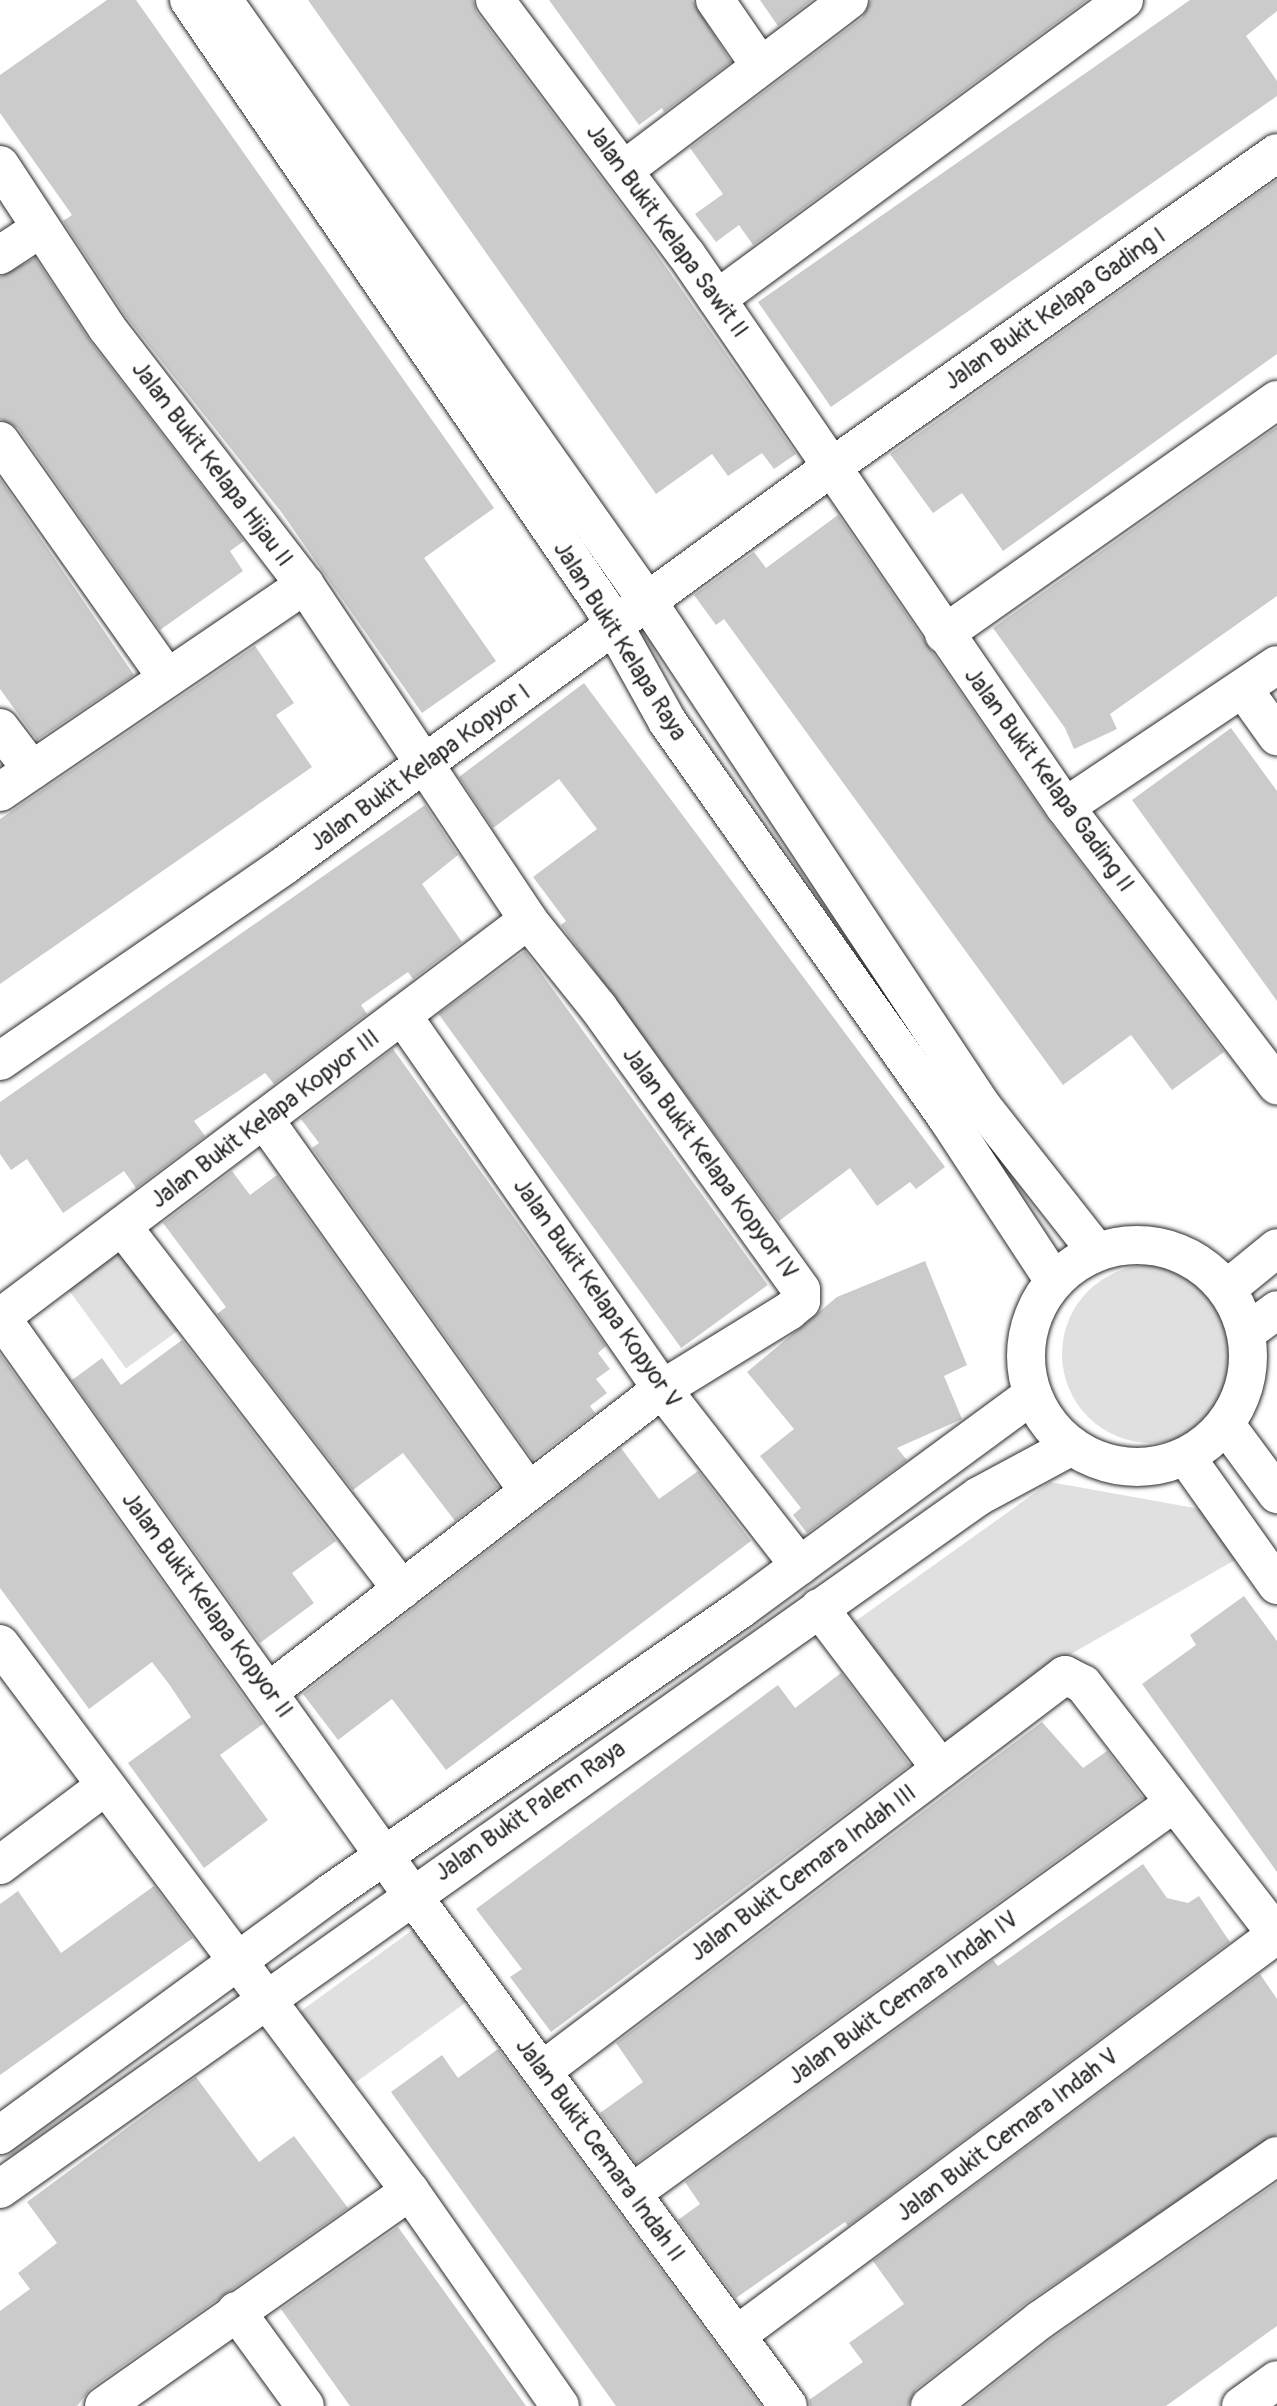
<!DOCTYPE html>
<html>
<head>
<meta charset="utf-8">
<style>
  body { margin:0 }
  #map { position:relative; width:1277px; height:2406px; overflow:hidden; background:#fff; font-family:Pangolin,sans-serif }
  div>[style] { position:absolute }
  [style*='--x'] { left:calc(var(--x)*1px); top:calc(var(--y)*1px); width:calc(var(--w)*1px); rotate:calc(var(--a)*1deg) }
  .green>* { inset:0; background:#e0e0e0; transform-origin:0 0 }
  .round { border-radius:50% }
  .building>* { inset:0; background:#cbcbcb; transform-origin:0 0 }
  .roads { filter:drop-shadow(0 0 2px #2b2b2b) drop-shadow(0 0 2px #2b2b2b) }
  .minor>* { height:38px; margin:-19px; padding:0 19px; transform-origin:19px; border-radius:19px; background:#fff }
  .minor>.ring { margin:-19px; padding:0; box-sizing:content-box; background:none; border:38px solid #fff; border-radius:50% }
  span { translate:-50% -50%; white-space:nowrap; text-align:center; line-height:1.15; -webkit-text-stroke:7px #fff; paint-order:stroke }
  .street-label { font-size:24px; color:#2b2b2b }
</style>
</head>
<body>
<div id="map">
  <div class="green">
    <i style="left:122px;top:1249px;width:99px;height:67px;rotate:54deg"></i>
    <i class="round" style="left:1062px;top:1265px;width:178px;height:178px"></i>
    <i style="clip-path:polygon(1050px 1482px,1206px 1510px,1235px 1560px,1064px 1658px,947px 1740px,853px 1623px)"></i>
    <i style="left:418px;top:1926px;width:90px;height:148px;rotate:54deg"></i>
  </div>
  <div class="building">
    <i style="clip-path:polygon(107px 0,136px 0,494px 508px,424px 558px,496px 661px,422px 713px,282px 513px,125px 315px,63px 221px,72px 215px,0 113px,0 75px)"></i>
    <i style="clip-path:polygon(308px 0,473px 0,477px 13px,643px 234px,796px 454px,774px 469px,762px 453px,728px 476px,712px 454px,656px 494px)"></i>
    <i style="clip-path:polygon(549px 0,692px 0,731px 62px,664px 112px,662px 108px,639px 125px)"></i>
    <i style="clip-path:polygon(760px 0,812px 0,778px 26px)"></i>
    <i style="clip-path:polygon(871px 0,1087px 0,753px 245px,739px 225px,716px 242px,695px 214px,723px 194px,690px 148px,862px 18px)"></i>
    <i style="clip-path:polygon(1190px 0,1277px 0,1277px 11px,1246px 36px,1277px 81px,1277px 96px,831px 407px,758px 302px)"></i>
    <i style="clip-path:polygon(1277px 180px,1277px 354px,1003px 551px,962px 493px,933px 513px,890px 454px)"></i>
    <i style="clip-path:polygon(35px 258px,90px 341px,244px 541px,230px 551px,243px 571px,160px 630px,18px 428px,0 419px,0 277px)"></i>
    <i style="clip-path:polygon(1277px 427px,1277px 596px,1110px 714px,1117px 729px,1074px 749px,1065px 728px,993px 628px)"></i>
    <i style="clip-path:polygon(0 479px,134px 675px,37px 740px,0 689px)"></i>
    <i style="clip-path:polygon(838px 515px,1048px 820px,1224px 1052px,1172px 1090px,1131px 1035px,1063px 1085px,724px 619px,716px 625px,694px 595px,754px 552px,766px 568px)"></i>
    <i style="clip-path:polygon(255px 646px,294px 703px,276px 715px,312px 767px,0 984px,0 819px)"></i>
    <i style="clip-path:polygon(584px 683px,945px 1167px,916px 1189px,910px 1182px,877px 1206px,850px 1168px,779px 1221px,561px 925px,566px 921px,533px 877px,597px 829px,559px 779px,493px 828px,459px 777px)"></i>
    <i style="clip-path:polygon(1231px 728px,1277px 791px,1277px 1001px,1132px 800px)"></i>
    <i style="clip-path:polygon(425px 805px,458px 855px,422px 884px,462px 942px,413px 979px,408px 972px,361px 1005px,367px 1014px,274px 1084px,265px 1073px,194px 1121px,205px 1136px,136px 1188px,124px 1171px,63px 1213px,27px 1159px,11px 1170px,0 1154px,0 1102px)"></i>
    <i style="left:525px;top:951px;width:413px;height:107px;rotate:54deg"></i>
    <i style="clip-path:polygon(393px 1049px,606px 1346px,598px 1353px,610px 1369px,596px 1379px,607px 1393px,590px 1406px,595px 1413px,533px 1460px,312px 1148px,319px 1143px,301px 1119px)"></i>
    <i style="clip-path:polygon(232px 1171px,250px 1195px,277px 1175px,498px 1487px,455px 1521px,403px 1453px,353px 1490px,217px 1314px,226px 1307px,163px 1223px)"></i>
    <i style="clip-path:polygon(925px 1261px,967px 1365px,944px 1376px,962px 1419px,897px 1448px,907px 1460px,807px 1533px,793px 1515px,801px 1508px,760px 1456px,794px 1429px,747px 1372px,837px 1297px)"></i>
    <i style="clip-path:polygon(182px 1340px,336px 1541px,292px 1573px,314px 1603px,260px 1643px,72px 1380px,102px 1358px,121px 1385px)"></i>
    <i style="clip-path:polygon(0 1354px,263px 1724px,220px 1755px,268px 1820px,204px 1868px,128px 1763px,191px 1717px,169px 1684px,152px 1662px,89px 1709px,0 1588px)"></i>
    <i style="clip-path:polygon(621px 1448px,659px 1499px,698px 1471px,751px 1541px,446px 1770px,392px 1699px,338px 1740px,303px 1694px)"></i>
    <i style="clip-path:polygon(1244px 1596px,1277px 1641px,1277px 1872px,1142px 1684px,1196px 1645px,1190px 1635px)"></i>
    <i style="clip-path:polygon(841px 1673px,910px 1765px,551px 2032px,510px 1977px,522px 1969px,476px 1909px,778px 1685px,795px 1708px)"></i>
    <i style="clip-path:polygon(1042px 1722px,1083px 1768px,1107px 1751px,1143px 1798px,636px 2163px,600px 2113px,643px 2082px,616px 2043px)"></i>
    <i style="clip-path:polygon(1143px 1864px,1167px 1898px,1188px 1903px,1199px 1896px,1230px 1942px,848px 2226px,845px 2222px,736px 2298px,678px 2220px,700px 2204px,685px 2182px,993px 1960px,998px 1966px)"></i>
    <i style="clip-path:polygon(154px 1886px,193px 1938px,0 2075px,0 1904px,18px 1891px,61px 1953px)"></i>
    <i style="clip-path:polygon(1260px 1974px,1277px 1999px,1277px 2134px,1026px 2303px,916px 2389px,908px 2406px,810px 2406px,809px 2400px,863px 2362px,849px 2343px,904px 2304px,873px 2261px)"></i>
    <i style="clip-path:polygon(498px 2049px,761px 2406px,616px 2406px,391px 2092px,442px 2055px,458px 2078px)"></i>
    <i style="clip-path:polygon(196px 2077px,259px 2162px,294px 2136px,348px 2208px,91px 2388px,77px 2406px,0 2406px,0 2311px,30px 2289px,18px 2273px,57px 2243px,27px 2202px)"></i>
    <i style="clip-path:polygon(1277px 2183px,1277px 2326px,1166px 2406px,966px 2406px,1053px 2338px)"></i>
    <i style="clip-path:polygon(398px 2227px,497px 2365px,526px 2406px,350px 2406px,315px 2357px,281px 2309px)"></i>
  </div>
  <div class="roads">
    <div class="minor">
      <i style="--x:189;--y:0;--w:732;--a:55.64"></i>
      <i style="--x:602;--y:604;--w:134;--a:60.9"></i>
      <i style="--x:667;--y:721;--w:489;--a:54.8"></i>
      <i style="--x:949;--y:1121;--w:191;--a:56.7"></i>
      <i style="--x:223;--y:0;--w:737;--a:54.78"></i>
      <i style="--x:648;--y:602;--w:605;--a:56.47"></i>
      <i style="--x:982;--y:1106;--w:184;--a:51.8"></i>
      <i style="--x:495;--y:0;--w:318;--a:53.1"></i>
      <i style="--x:686;--y:254;--w:670;--a:55.58"></i>
      <i style="--x:1065;--y:807;--w:350;--a:52.7"></i>
      <i style="--x:715;--y:0;--w:78;--a:55.5"></i>
      <i style="--x:0;--y:165;--w:195;--a:56.7"></i>
      <i style="--x:107;--y:328;--w:324;--a:52.4"></i>
      <i style="--x:305;--y:585;--w:402;--a:56.3"></i>
      <i style="--x:528;--y:920;--w:112;--a:51.2"></i>
      <i style="--x:598;--y:1007;--w:348;--a:54.3"></i>
      <i style="--x:801;--y:1290;--w:11;--a:90"></i>
      <i style="--x:801;--y:1301;--w:16;--a:140"></i>
      <i style="--x:789;--y:1311;--w:149;--a:148.4"></i>
      <i style="--x:662;--y:1389;--w:496;--a:142.4"></i>
      <i style="--x:624;--y:170;--w:282;--a:-37.1"></i>
      <i style="--x:0;--y:255;--w:49;--a:-33.4"></i>
      <i style="--x:717;--y:299;--w:505;--a:-36.3"></i>
      <i style="--x:0;--y:441;--w:290;--a:54.8"></i>
      <i style="--x:944;--y:634;--w:407;--a:-35.1"></i>
      <i style="--x:1244;--y:690;--w:57;--a:54.3"></i>
      <i style="--x:0;--y:728;--w:53;--a:52.7"></i>
      <i style="--x:0;--y:792;--w:369;--a:-34.2"></i>
      <i style="--x:1065;--y:807;--w:255;--a:-33.8"></i>
      <i style="--x:402;--y:1015;--w:455;--a:55.2"></i>
      <i style="--x:662;--y:1389;--w:224;--a:52.1"></i>
      <i style="--x:0;--y:1061;--w:346;--a:-34.5"></i>
      <i style="--x:285;--y:865;--w:678;--a:-36.06"></i>
      <i style="--x:833;--y:466;--w:543;--a:-35.18"></i>
      <i style="--x:264;--y:1119;--w:456;--a:54.6"></i>
      <i style="--x:122;--y:1226;--w:459;--a:52.4"></i>
      <i class="ring" style="left:1026px;top:1245px;width:184px;height:184px"></i>
      <i style="--x:1228;--y:1288;--w:63;--a:-39.2"></i>
      <i style="--x:0;--y:1316;--w:711;--a:54.57"></i>
      <i style="--x:412;--y:1895;--w:634;--a:53.65"></i>
      <i style="--x:1;--y:1317;--w:660;--a:-36.99"></i>
      <i style="--x:1247;--y:1332;--w:37;--a:-36"></i>
      <i style="--x:1226;--y:1425;--w:86;--a:53.5"></i>
      <i style="--x:1186;--y:1457;--w:157;--a:54.6"></i>
      <i style="--x:819;--y:1608;--w:202;--a:52.8"></i>
      <i style="--x:0;--y:1644;--w:684;--a:53.15"></i>
      <i style="--x:410;--y:2191;--w:262;--a:55.1"></i>
      <i style="--x:0;--y:1865;--w:130;--a:-36.9"></i>
      <i style="--x:542;--y:2071;--w:656;--a:-37.13"></i>
      <i style="--x:1065;--y:1675;--w:20;--a:27"></i>
      <i style="--x:1083;--y:1684;--w:317;--a:52.3"></i>
      <i style="--x:0;--y:2135;--w:408;--a:-36.2"></i>
      <i style="--x:329;--y:1894;--w:502;--a:-34.7"></i>
      <i style="--x:742;--y:1608;--w:360;--a:-36.3"></i>
      <i style="--x:0;--y:2189;--w:1199;--a:-35.29"></i>
      <i style="--x:979;--y:1496;--w:103;--a:-28.3"></i>
      <i style="--x:632;--y:2193;--w:668;--a:-35.74"></i>
      <i style="--x:236;--y:2311;--w:117;--a:54"></i>
      <i style="--x:737;--y:2335;--w:671;--a:-36.58"></i>
      <i style="--x:104;--y:2406;--w:374;--a:-35.1"></i>
      <i style="--x:930;--y:2406;--w:140;--a:-38"></i>
      <i style="--x:1040;--y:2320;--w:288;--a:-34.7"></i>
      <i style="--x:1241;--y:2406;--w:44;--a:-35.8"></i>
    </div>
  </div>
  <div class="street-label">
    <span style="left:667px;top:231px;rotate:54deg">Jalan Bukit Kelapa Sawit II</span>
    <span style="left:1055px;top:309px;rotate:-35deg">Jalan Bukit Kelapa Gading I</span>
    <span style="left:212px;top:464px;rotate:53deg">Jalan Bukit Kelapa Hijau II</span>
    <span style="left:620px;top:641px;rotate:58deg">Jalan Bukit Kelapa Raya</span>
    <span style="left:420px;top:768px;rotate:-36deg">Jalan Bukit Kelapa Kopyor I</span>
    <span style="left:1049px;top:780px;rotate:54deg">Jalan Bukit Kelapa Gading II</span>
    <span style="left:265px;top:1119px;rotate:-37deg">Jalan Bukit Kelapa Kopyor III</span>
    <span style="left:710px;top:1163px;rotate:54deg">Jalan Bukit Kelapa Kopyor IV</span>
    <span style="left:597px;top:1293px;rotate:55deg">Jalan Bukit Kelapa Kopyor V</span>
    <span style="left:207px;top:1605px;rotate:54deg">Jalan Bukit Kelapa Kopyor II</span>
    <span style="left:530px;top:1811px;rotate:-35deg">Jalan Bukit Palem Raya</span>
    <span style="left:803px;top:1873px;rotate:-37deg">Jalan Bukit Cemara Indah III</span>
    <span style="left:903px;top:1998px;rotate:-36deg">Jalan Bukit Cemara Indah IV</span>
    <span style="left:1007px;top:2135px;rotate:-37deg">Jalan Bukit Cemara Indah V</span>
    <span style="left:600px;top:2150px;rotate:54deg">Jalan Bukit Cemara Indah II</span>
  </div>
</div>
</body>
</html>
